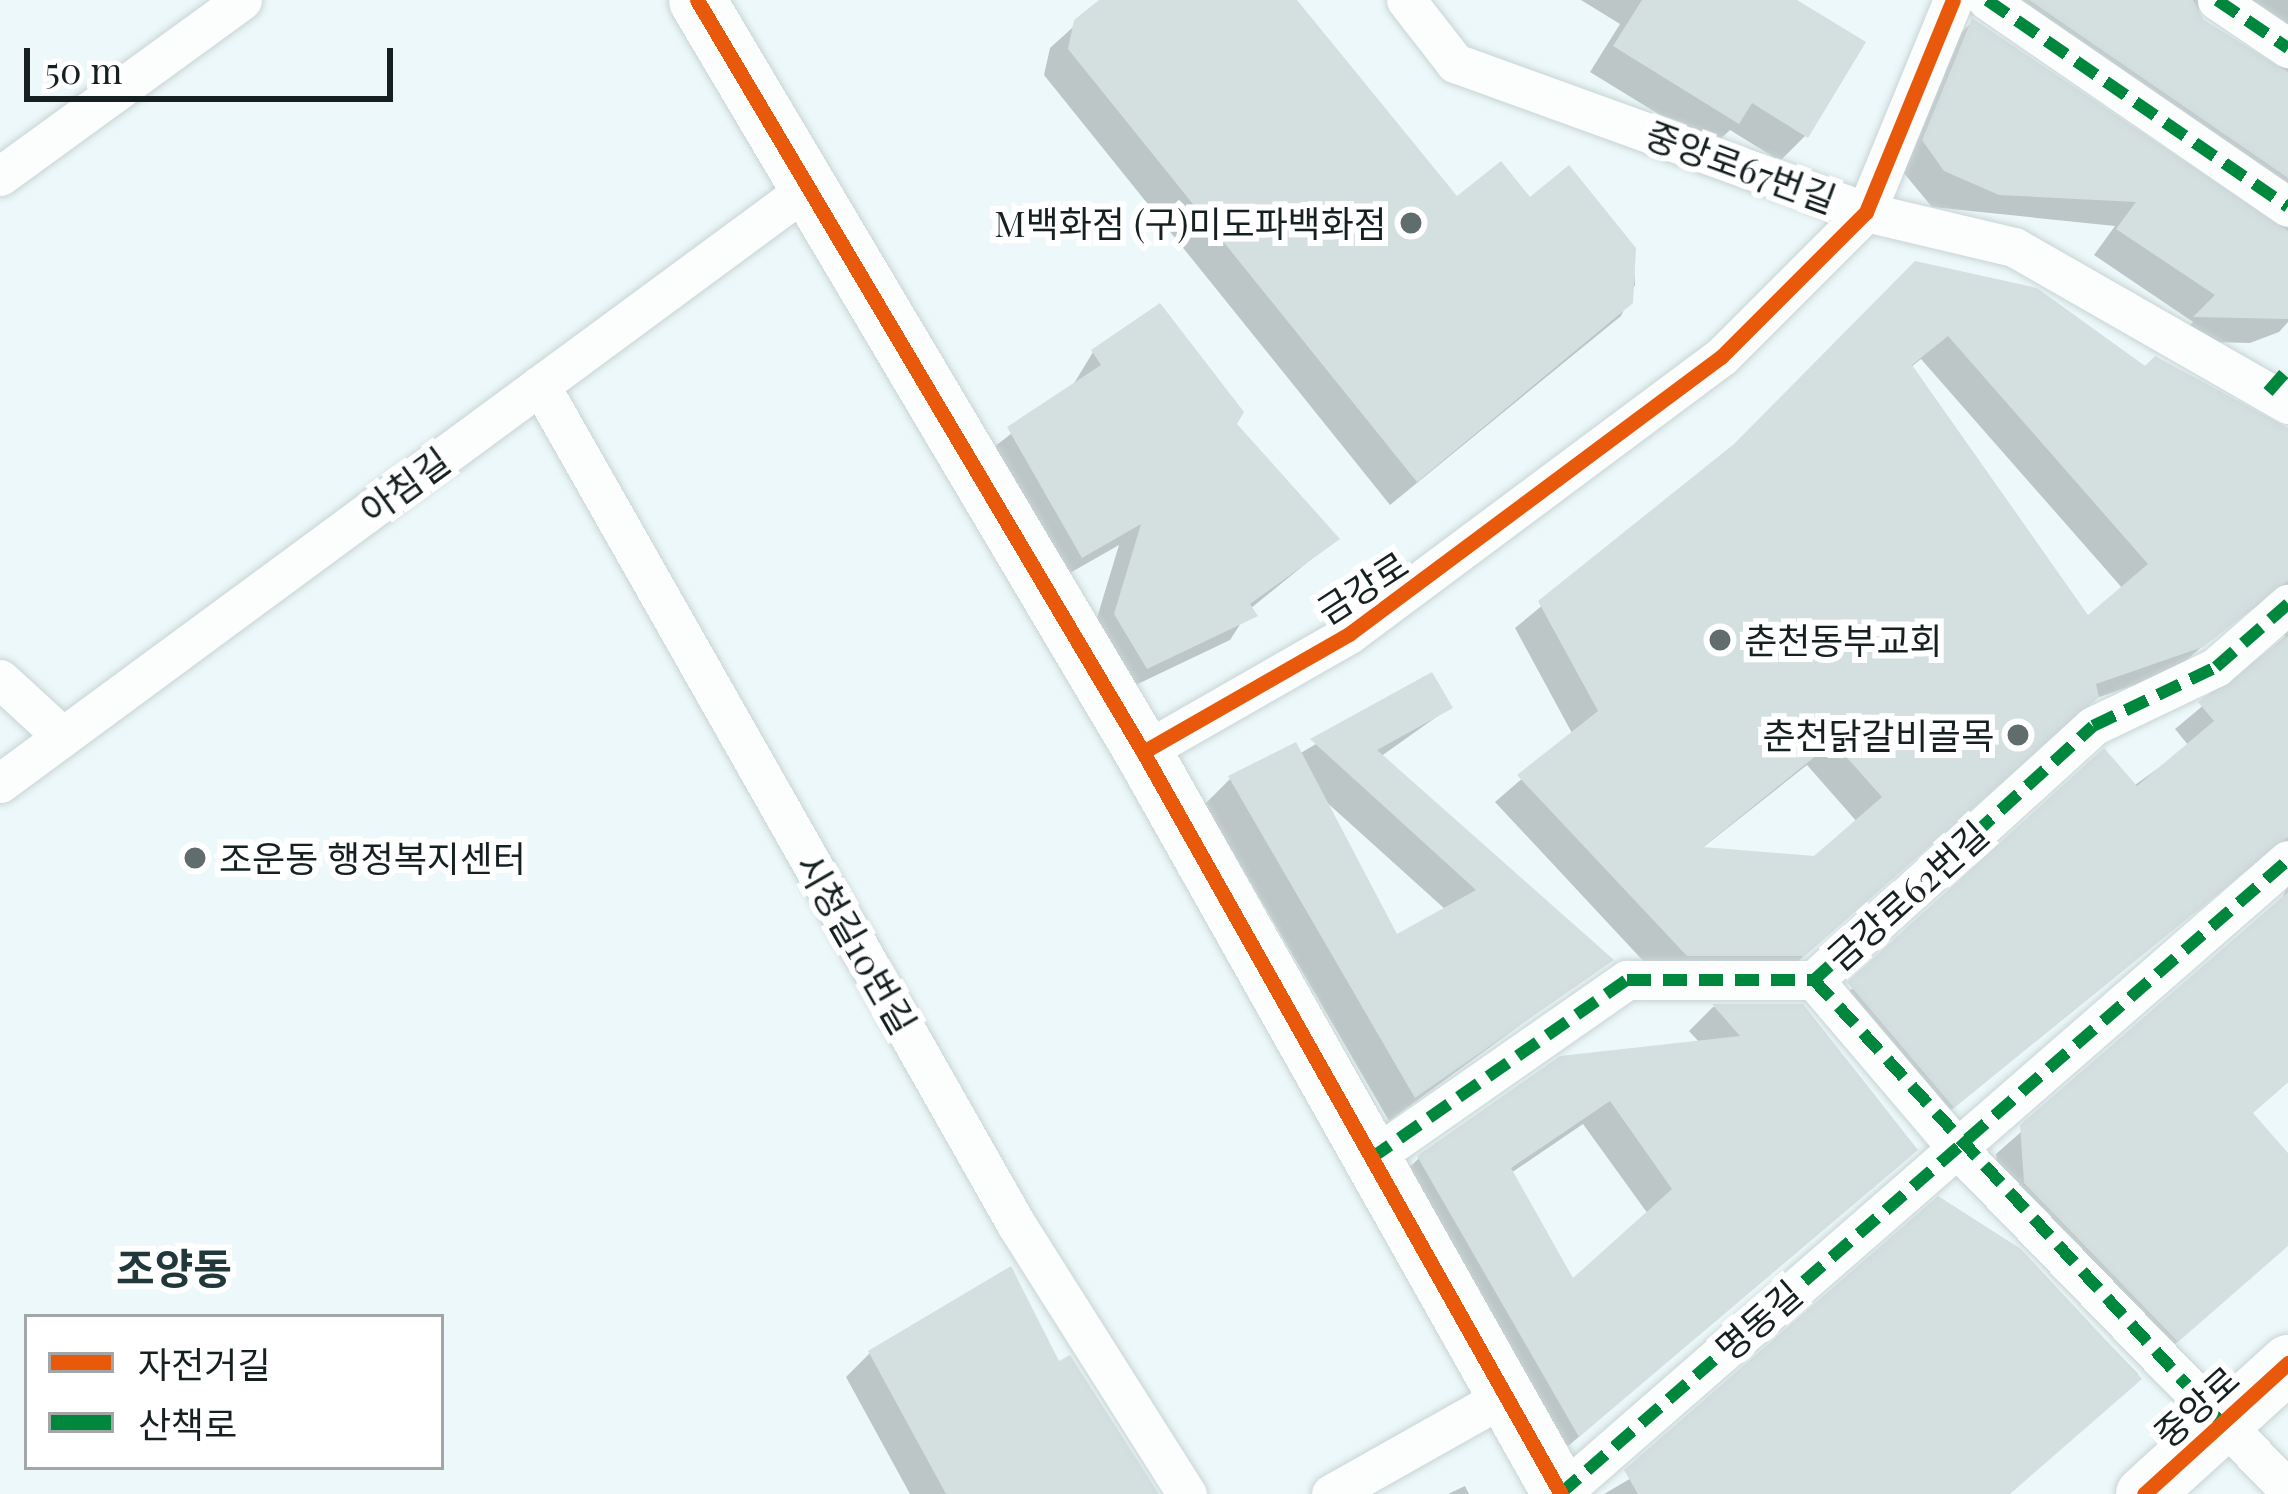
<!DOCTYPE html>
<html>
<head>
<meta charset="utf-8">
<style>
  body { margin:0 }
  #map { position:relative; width:2288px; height:1494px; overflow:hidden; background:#ecf8f9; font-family:"Playfair Display","Noto Sans KR",serif }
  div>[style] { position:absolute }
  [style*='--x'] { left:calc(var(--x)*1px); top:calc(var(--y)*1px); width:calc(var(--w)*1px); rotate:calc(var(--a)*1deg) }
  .shadow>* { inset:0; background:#0003 }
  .building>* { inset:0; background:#d4dfe0 }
  .roads { filter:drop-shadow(0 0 3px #cad4d5) drop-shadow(0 0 3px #cad4d5) }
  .street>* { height:39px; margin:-19.5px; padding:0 19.5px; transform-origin:19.5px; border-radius:19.5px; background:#fcfefe }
  .secondary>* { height:57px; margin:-28.5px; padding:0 28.5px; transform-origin:28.5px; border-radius:28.5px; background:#fcfefe }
  .quiet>* { height:12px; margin-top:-6px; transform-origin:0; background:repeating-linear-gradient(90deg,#00873e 0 24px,transparent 0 36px) }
  .cycleway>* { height:15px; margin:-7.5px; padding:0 7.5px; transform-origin:7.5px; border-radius:7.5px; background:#e8590c }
  .dots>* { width:33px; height:33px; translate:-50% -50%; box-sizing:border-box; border:6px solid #fff; border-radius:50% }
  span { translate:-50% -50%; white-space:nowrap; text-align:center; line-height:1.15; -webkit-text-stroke:12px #fff; paint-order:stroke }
  .street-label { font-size:36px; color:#162021 }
  .poi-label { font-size:36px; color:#162021 }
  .right { translate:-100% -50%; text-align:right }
  .left { translate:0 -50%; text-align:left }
  .quarter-label { font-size:42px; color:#20383a; font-weight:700 }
  .legend { position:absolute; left:24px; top:1314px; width:420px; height:156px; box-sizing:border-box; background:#fff; border:3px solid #a2a6a6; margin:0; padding:15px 21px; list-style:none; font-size:36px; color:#162021 }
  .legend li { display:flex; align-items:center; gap:24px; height:60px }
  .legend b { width:60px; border:3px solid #a2a6a6 }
  .scale { position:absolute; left:24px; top:48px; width:369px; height:54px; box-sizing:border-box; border:6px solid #162021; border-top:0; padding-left:15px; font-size:36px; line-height:42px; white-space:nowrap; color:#162021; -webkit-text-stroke:9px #fff; paint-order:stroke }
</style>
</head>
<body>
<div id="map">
  <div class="shadow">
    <i style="clip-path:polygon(1103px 0,1276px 0,1457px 200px,1633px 249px,1635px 285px,1621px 316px,1390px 505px,1044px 75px,1050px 48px)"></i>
    <i style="clip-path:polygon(1581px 0,1791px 0,1805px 136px,1780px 161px,1730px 130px,1712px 147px,1590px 72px,1620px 24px)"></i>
    <i style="clip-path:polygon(evenodd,1964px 0,2288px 0,2288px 322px,2279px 332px,2250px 343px,2174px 341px,2193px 322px,2094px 255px,2115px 226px,1932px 207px,1898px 166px,1947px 47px,1972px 22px,2280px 229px,2277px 212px,1964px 0,2198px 4px,2277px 53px,2280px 71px,2201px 22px,2198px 4px)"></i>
    <i style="clip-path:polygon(evenodd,1916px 265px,2288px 429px,2288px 883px,2244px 866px,1927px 1130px,1824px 1009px,2189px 746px,2175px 729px,2285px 637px,2272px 605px,2244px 610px,2174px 671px,2091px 700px,1777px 980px,1661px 980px,1495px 802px,1573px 735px,1515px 628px,1735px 447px,1916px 265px,1921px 359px,2123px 589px,2087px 620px,1910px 368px,1921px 359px,1916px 265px,1807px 765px,1858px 823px,1815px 859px,1701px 849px,1807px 765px)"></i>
    <i style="clip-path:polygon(1093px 352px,1233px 425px,1336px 539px,1250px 609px,1230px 640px,1121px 692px,1090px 641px,1119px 545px,1056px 581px,984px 455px,1073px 385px)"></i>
    <i style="clip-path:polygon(evenodd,1431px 676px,1449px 708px,1380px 757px,1609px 960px,1389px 1121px,1205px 804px,1230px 779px,1299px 754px,1431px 676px,1323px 799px,1446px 910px,1396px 938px,1323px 799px)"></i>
    <i style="clip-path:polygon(2288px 883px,2288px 1082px,2250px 1115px,2288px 1158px,2288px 1245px,2151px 1365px,2000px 1208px,1996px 1154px,2281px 902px)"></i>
    <i style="clip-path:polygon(evenodd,1713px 1007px,1802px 1007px,1915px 1149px,1553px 1459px,1394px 1183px,1419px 1158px,1700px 1043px,1689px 1031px,1713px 1007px,1583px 1124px,1648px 1214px,1572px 1283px,1511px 1173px,1583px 1124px)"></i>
    <i style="clip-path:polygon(2019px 1251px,2138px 1374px,2008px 1494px,1604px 1494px)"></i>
    <i style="clip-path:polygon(870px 1353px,1057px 1365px,1156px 1494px,910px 1494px,846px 1377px)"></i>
    <i style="clip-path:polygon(1465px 1486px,1469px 1494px,1448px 1494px)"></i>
  </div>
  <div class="building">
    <i style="clip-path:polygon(1099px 0,1297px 0,1457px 196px,1501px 161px,1530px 197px,1569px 165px,1636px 248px,1633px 303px,1417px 482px,1068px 49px,1074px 20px)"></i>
    <i style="clip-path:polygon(1642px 0,1797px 0,1866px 42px,1808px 138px,1752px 103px,1739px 124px,1613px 46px)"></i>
    <i style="clip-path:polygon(2029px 0,2193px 0,2204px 20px,2288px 72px,2288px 178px)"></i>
    <i style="clip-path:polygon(1972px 18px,2288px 231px,2288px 319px,2193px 317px,2215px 295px,2116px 229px,2136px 202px,1999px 195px,1944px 171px,1922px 140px)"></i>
    <i style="clip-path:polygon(evenodd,1915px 261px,2037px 288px,2145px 366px,2155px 356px,2288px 428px,2288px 581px,2203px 647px,2096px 684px,2099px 697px,1805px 956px,1687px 956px,1517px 775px,1598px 711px,1538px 601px,1734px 444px,1915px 261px,1948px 336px,2148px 564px,2088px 615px,1912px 365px,1948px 336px,1915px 261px,1833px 742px,1882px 797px,1814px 856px,1703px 847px,1833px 742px)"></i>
    <i style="clip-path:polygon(1160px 303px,1244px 412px,1237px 424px,1340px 539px,1250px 604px,1258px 616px,1147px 669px,1114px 614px,1141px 524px,1082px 558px,1007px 427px,1101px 365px,1091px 350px)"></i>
    <i style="clip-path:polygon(2288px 636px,2288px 837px,1954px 1108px,1847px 982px,2104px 748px,2137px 786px,2214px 721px,2198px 702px)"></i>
    <i style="clip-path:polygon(1432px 672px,1453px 708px,1377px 750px,1614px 960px,1415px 1098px,1228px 776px,1296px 742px,1397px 934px,1476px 890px,1310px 739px)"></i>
    <i style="clip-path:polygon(2288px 892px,2288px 1082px,2253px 1113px,2288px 1153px,2288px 1246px,2178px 1342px,2024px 1183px,2020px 1125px)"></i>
    <i style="clip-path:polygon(evenodd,1712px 1004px,1803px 1004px,1918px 1150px,1579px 1437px,1417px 1156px,1560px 1056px,1740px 1036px,1712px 1004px,1610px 1101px,1672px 1189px,1573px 1278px,1511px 1168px,1610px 1101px)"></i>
    <i style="clip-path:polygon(1938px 1196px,2021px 1249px,2142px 1379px,2010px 1494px,1638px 1494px,1624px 1470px)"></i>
    <i style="clip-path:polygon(1011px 1266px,1059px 1361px,1070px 1355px,1159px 1494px,946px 1494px,868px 1351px)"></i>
  </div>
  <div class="roads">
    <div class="street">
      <i style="--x:1406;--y:0;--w:80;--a:52.1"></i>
      <i style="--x:1455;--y:63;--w:437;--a:19.9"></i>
      <i style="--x:1866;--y:212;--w:152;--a:13.3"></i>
      <i style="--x:2014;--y:247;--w:316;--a:29.8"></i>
      <i style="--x:1987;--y:0;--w:365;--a:34.5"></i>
      <i style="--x:2217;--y:0;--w:86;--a:34.1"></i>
      <i style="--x:0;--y:176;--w:299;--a:-36"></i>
      <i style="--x:540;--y:385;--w:965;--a:60.43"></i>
      <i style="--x:1016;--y:1224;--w:320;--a:57.7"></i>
      <i style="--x:0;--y:679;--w:84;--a:42.6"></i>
      <i style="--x:1143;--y:752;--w:237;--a:-29.8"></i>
      <i style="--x:1349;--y:634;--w:464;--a:-36.7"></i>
      <i style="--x:1721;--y:357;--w:205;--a:-45"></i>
      <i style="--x:1866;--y:212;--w:229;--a:-67.7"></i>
      <i style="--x:0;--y:783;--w:1005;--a:-36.38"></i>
      <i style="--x:1814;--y:980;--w:219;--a:49.6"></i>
      <i style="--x:1956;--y:1147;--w:477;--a:45.9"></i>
      <i style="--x:1370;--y:1159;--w:313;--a:-34.9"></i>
      <i style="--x:1627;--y:980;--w:187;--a:0"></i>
      <i style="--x:1814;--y:980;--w:377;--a:-42.3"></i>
      <i style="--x:2093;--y:726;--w:136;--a:-25.6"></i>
      <i style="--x:2216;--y:667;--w:96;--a:-41.2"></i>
      <i style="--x:1331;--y:1494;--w:200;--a:-29.4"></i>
      <i style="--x:1560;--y:1494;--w:965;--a:-41.05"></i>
    </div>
    <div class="secondary">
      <i style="--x:697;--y:0;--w:874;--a:59.33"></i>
      <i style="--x:1143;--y:752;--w:852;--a:60.61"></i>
      <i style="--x:2144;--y:1494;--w:195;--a:-42.3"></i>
    </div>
  </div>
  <div class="quiet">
    <i style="--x:1987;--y:0;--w:365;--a:34.5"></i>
    <i style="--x:2217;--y:0;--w:86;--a:34.1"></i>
    <i style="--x:2268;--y:392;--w:30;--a:-49"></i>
    <i style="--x:1814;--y:980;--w:602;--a:47.36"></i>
    <i style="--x:1370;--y:1159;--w:313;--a:-34.9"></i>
    <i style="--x:1627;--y:980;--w:187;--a:0"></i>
    <i style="--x:1814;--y:980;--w:377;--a:-42.3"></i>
    <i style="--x:2093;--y:726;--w:136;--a:-25.6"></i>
    <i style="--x:2216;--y:667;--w:96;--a:-41.2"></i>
    <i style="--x:1560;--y:1494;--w:965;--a:-41.05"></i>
  </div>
  <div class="cycleway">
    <i style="--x:697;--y:0;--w:874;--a:59.33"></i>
    <i style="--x:1143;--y:752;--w:852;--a:60.61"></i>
    <i style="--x:1143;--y:752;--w:237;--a:-29.8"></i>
    <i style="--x:1349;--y:634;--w:464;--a:-36.7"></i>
    <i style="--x:1721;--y:357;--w:205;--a:-45"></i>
    <i style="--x:1866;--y:212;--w:229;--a:-67.7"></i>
    <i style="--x:2144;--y:1494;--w:195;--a:-42.3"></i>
  </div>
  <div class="dots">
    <i style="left:1411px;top:223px;background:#616c6d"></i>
    <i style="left:1720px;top:640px;background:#616c6d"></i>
    <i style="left:2018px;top:735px;background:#616c6d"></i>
    <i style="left:195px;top:858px;background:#616c6d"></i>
  </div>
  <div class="street-label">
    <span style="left:1741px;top:166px;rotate:20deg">중앙로67번길</span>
    <span style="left:404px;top:485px;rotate:-36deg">아침길</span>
    <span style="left:1362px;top:587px;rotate:-33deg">금강로</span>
    <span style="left:1907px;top:895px;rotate:-42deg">금강로62번길</span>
    <span style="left:857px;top:943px;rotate:60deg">시청길10번길</span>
    <span style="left:1758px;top:1320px;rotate:-41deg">명동길</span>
    <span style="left:2196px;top:1406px;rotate:-42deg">중앙로</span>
  </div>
  <div class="poi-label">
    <span class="right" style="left:1387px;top:223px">M백화점 (구)미도파백화점</span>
    <span class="left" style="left:1744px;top:640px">춘천동부교회</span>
    <span class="right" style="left:1994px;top:735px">춘천닭갈비골목</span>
    <span class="left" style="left:219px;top:858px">조운동 행정복지센터</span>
  </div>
  <div class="quarter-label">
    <span style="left:174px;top:1267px">조양동</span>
  </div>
  <ul class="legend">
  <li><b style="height:15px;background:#e8590c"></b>자전거길</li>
  <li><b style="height:15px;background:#00873e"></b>산책로</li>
  </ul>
  <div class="scale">50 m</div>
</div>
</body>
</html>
